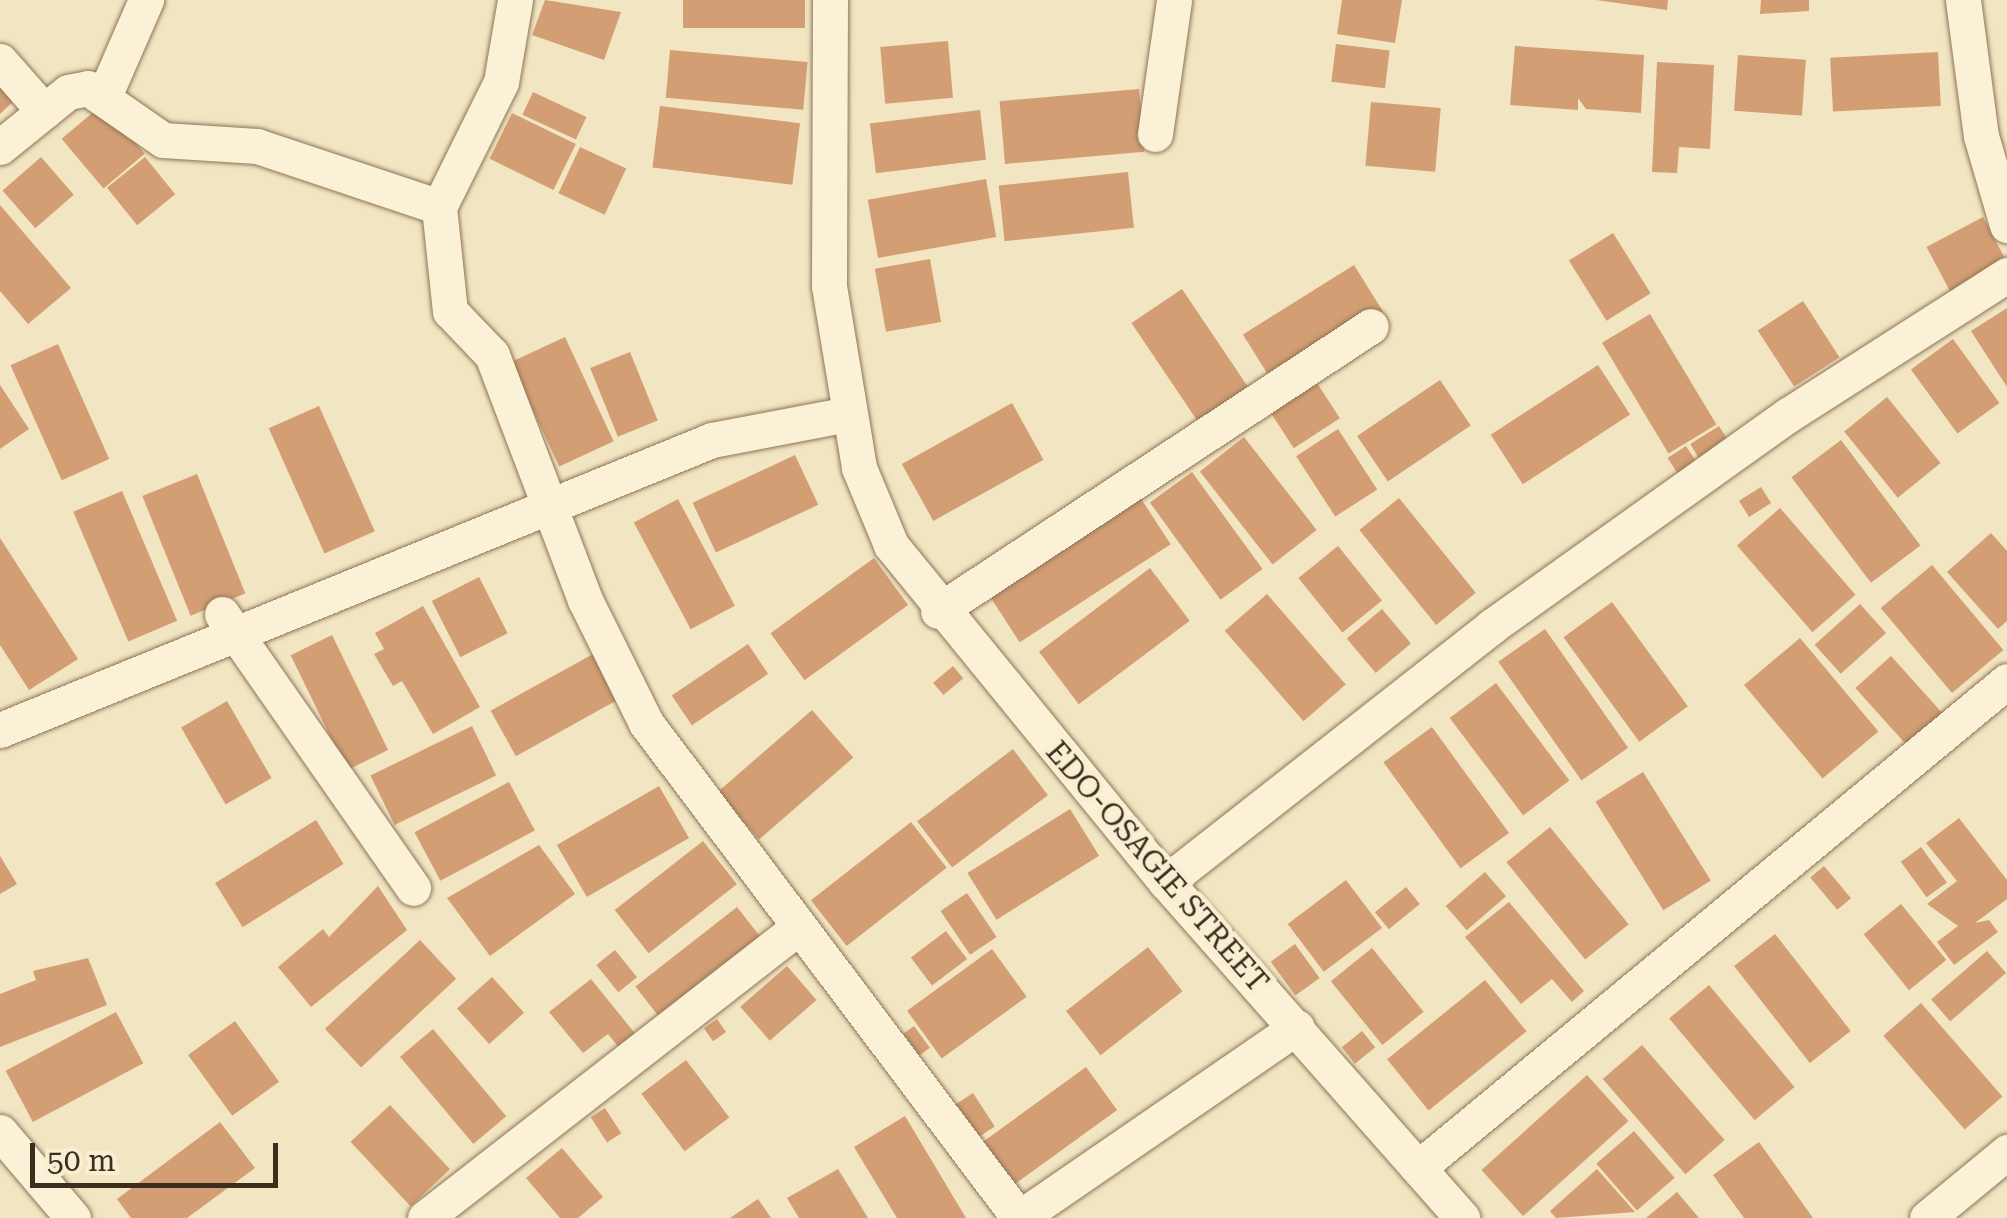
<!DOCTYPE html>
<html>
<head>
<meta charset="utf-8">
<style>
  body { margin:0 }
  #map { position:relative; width:2007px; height:1218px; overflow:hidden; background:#f2e5c2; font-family:"Roboto Serif",serif }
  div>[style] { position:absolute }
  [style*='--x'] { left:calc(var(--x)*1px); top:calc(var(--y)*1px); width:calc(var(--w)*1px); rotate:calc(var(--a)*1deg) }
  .building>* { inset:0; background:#d39e74; transform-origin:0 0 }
  .roads { filter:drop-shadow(0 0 2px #8d7557) drop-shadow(0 0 2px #8d7557) }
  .minor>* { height:35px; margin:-17.5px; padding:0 17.5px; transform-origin:17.5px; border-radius:17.5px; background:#fbf1d6 }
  span { translate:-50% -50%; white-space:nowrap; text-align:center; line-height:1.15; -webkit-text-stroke:9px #f8eed2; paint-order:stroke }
  .street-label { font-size:30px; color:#3c2d1d }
  .scale { position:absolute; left:30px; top:1143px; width:248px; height:45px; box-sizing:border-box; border:5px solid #3c2d1d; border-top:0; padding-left:12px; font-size:30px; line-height:35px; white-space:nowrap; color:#3c2d1d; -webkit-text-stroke:8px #f8eed2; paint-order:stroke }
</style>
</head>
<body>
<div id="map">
  <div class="building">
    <i style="clip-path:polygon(545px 0,621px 12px,604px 60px,532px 35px)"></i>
    <i style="left:683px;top:0;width:122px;height:28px"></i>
    <i style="clip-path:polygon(1342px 0,1402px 0,1395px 43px,1337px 34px)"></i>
    <i style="clip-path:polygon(1596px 0,1668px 0,1667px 10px)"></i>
    <i style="clip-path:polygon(1761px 0,1809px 0,1809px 11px,1760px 14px)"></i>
    <i style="left:948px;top:41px;width:57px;height:68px;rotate:85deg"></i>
    <i style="left:1336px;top:44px;width:54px;height:38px;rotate:7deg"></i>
    <i style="clip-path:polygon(1515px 46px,1644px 55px,1641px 113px,1586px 109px,1578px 98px,1578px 110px,1510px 105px)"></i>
    <i style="left:670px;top:50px;width:138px;height:48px;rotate:5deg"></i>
    <i style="left:1938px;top:52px;width:54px;height:108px;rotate:87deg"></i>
    <i style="left:1738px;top:55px;width:68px;height:56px;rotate:4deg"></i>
    <i style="clip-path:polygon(1657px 62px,1714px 65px,1710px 149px,1679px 147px,1677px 173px,1652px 172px)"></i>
    <i style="clip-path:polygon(0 73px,21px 94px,0 114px)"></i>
    <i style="left:1139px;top:89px;width:63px;height:140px;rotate:85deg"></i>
    <i style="left:533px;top:92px;width:59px;height:25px;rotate:25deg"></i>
    <i style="left:1371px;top:102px;width:70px;height:64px;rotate:5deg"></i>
    <i style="left:103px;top:104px;width:65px;height:54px;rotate:50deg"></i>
    <i style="left:660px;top:106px;width:141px;height:62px;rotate:7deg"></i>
    <i style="left:980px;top:110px;width:50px;height:111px;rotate:83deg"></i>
    <i style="left:512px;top:113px;width:71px;height:51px;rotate:26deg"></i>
    <i style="left:580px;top:147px;width:51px;height:51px;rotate:25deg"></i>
    <i style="left:41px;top:157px;width:50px;height:51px;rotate:49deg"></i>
    <i style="left:145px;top:157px;width:48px;height:49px;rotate:51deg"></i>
    <i style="left:1128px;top:172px;width:56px;height:130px;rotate:84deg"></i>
    <i style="left:986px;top:179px;width:59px;height:120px;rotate:80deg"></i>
    <i style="clip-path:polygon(0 205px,71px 288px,28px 324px,0 291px)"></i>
    <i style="left:1983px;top:217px;width:51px;height:64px;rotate:62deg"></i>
    <i style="left:1613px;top:233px;width:71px;height:52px;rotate:58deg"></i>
    <i style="left:930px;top:259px;width:64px;height:56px;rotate:80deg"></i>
    <i style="left:1354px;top:265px;width:55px;height:131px;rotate:58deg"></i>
    <i style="left:1182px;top:289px;width:120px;height:61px;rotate:56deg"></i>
    <i style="left:1803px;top:301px;width:67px;height:54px;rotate:57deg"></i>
    <i style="clip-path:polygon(2007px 308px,2007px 387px,1971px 331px)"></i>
    <i style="left:1650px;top:314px;width:129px;height:56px;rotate:59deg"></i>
    <i style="left:565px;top:337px;width:115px;height:60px;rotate:65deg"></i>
    <i style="left:1953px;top:339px;width:79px;height:52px;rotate:54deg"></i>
    <i style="left:58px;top:344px;width:126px;height:52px;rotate:66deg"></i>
    <i style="left:630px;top:352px;width:74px;height:43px;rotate:68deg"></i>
    <i style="left:1598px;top:365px;width:59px;height:128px;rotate:57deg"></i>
    <i style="left:1440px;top:380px;width:55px;height:100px;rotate:56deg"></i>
    <i style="left:1317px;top:383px;width:42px;height:55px;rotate:57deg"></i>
    <i style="clip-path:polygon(0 385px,29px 429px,0 449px)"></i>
    <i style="left:1887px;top:397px;width:85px;height:55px;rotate:51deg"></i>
    <i style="left:1012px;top:403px;width:65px;height:126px;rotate:61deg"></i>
    <i style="left:319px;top:406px;width:137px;height:55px;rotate:66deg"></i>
    <i style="left:1719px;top:426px;width:19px;height:34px;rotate:58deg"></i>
    <i style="left:1338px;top:429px;width:72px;height:50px;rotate:57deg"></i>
    <i style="left:1244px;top:437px;width:118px;height:56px;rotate:52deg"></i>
    <i style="left:1841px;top:440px;width:132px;height:62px;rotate:53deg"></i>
    <i style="left:1686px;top:446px;width:20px;height:22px;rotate:57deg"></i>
    <i style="left:795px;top:455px;width:55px;height:113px;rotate:65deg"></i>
    <i style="left:1192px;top:472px;width:120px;height:52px;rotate:54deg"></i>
    <i style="left:197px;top:474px;width:129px;height:59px;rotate:68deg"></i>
    <i style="left:1761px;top:487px;width:19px;height:26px;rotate:58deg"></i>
    <i style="left:122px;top:491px;width:141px;height:53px;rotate:67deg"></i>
    <i style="left:1138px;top:494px;width:60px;height:180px;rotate:57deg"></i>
    <i style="left:1399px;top:498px;width:122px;height:51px;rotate:51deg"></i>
    <i style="left:678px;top:499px;width:121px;height:50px;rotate:62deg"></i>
    <i style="left:1780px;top:508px;width:115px;height:57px;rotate:49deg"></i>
    <i style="clip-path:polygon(1991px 533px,2007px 551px,2007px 621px,1998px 629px,1947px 572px)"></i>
    <i style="clip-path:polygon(0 538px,78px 659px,29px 690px,0 645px)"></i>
    <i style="left:1338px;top:546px;width:70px;height:51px;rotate:51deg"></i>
    <i style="left:874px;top:558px;width:58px;height:128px;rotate:54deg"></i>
    <i style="left:1932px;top:565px;width:111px;height:67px;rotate:50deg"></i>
    <i style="left:1150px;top:568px;width:66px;height:139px;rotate:53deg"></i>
    <i style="left:479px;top:577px;width:63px;height:53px;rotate:63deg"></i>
    <i style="left:1267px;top:594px;width:120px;height:56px;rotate:49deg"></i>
    <i style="left:1612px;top:602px;width:129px;height:60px;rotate:54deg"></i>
    <i style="left:1860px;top:604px;width:39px;height:61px;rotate:48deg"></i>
    <i style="clip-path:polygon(423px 606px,480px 707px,433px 734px,402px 681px,393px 686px,374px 654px,384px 649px,375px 633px)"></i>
    <i style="left:1382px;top:609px;width:45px;height:46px;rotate:50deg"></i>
    <i style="left:1545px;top:629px;width:145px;height:57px;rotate:55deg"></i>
    <i style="left:332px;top:635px;width:128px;height:46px;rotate:64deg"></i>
    <i style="left:1800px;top:638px;width:122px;height:73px;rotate:50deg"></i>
    <i style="left:748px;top:644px;width:36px;height:92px;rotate:56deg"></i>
    <i style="left:593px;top:654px;width:52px;height:117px;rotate:61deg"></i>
    <i style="left:1891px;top:656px;width:77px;height:48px;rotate:48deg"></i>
    <i style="left:953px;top:666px;width:16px;height:26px;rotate:50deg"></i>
    <i style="left:1496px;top:683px;width:122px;height:58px;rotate:53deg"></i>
    <i style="left:227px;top:701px;width:89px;height:53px;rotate:60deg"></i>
    <i style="left:812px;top:710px;width:63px;height:125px;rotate:49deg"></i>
    <i style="left:472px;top:726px;width:55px;height:113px;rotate:64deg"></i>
    <i style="left:1432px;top:727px;width:131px;height:60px;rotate:54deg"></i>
    <i style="left:1013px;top:749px;width:58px;height:120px;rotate:53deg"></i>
    <i style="left:1643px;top:772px;width:128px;height:56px;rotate:58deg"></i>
    <i style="left:509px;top:782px;width:55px;height:107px;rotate:62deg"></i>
    <i style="left:659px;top:786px;width:60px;height:118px;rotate:60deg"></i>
    <i style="left:1070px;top:809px;width:55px;height:121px;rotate:58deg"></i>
    <i style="clip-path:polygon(1959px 818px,2007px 880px,2007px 899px,1975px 923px,1989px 920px,1998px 932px,1954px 965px,1937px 942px,1958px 926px,1927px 904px,1957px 881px,1926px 843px)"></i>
    <i style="left:316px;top:820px;width:52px;height:119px;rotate:58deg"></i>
    <i style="left:911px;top:822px;width:58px;height:127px;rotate:52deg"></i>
    <i style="left:1550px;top:827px;width:125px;height:56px;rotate:51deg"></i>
    <i style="left:703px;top:841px;width:55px;height:112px;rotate:52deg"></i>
    <i style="clip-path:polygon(539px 845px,575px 894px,490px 956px,447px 898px)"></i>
    <i style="left:1921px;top:847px;width:44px;height:25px;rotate:54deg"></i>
    <i style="clip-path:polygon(0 856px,17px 884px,0 894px)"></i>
    <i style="left:1824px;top:866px;width:42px;height:18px;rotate:50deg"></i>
    <i style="left:1485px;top:872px;width:32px;height:52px;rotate:49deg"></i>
    <i style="left:1346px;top:880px;width:60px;height:73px;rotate:53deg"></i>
    <i style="clip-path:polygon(378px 886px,407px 930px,311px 1007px,278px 967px,323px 929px,329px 937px)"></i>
    <i style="left:1406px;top:887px;width:22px;height:40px;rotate:51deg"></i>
    <i style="left:967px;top:893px;width:53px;height:32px;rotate:56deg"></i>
    <i style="clip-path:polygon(1509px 902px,1584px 991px,1572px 1002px,1552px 979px,1521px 1004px,1465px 937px)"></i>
    <i style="left:1901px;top:904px;width:72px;height:48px;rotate:51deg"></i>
    <i style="left:737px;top:907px;width:46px;height:129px;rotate:52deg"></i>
    <i style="left:946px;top:931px;width:35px;height:44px;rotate:53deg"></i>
    <i style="left:1775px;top:934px;width:123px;height:52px;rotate:52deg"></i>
    <i style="left:420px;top:940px;width:53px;height:130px;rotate:47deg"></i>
    <i style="left:1295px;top:944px;width:42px;height:30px;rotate:54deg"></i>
    <i style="left:1148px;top:947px;width:56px;height:104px;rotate:52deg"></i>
    <i style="left:1372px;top:948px;width:82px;height:53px;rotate:51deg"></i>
    <i style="left:992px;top:949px;width:59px;height:105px;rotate:54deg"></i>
    <i style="left:615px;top:950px;width:35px;height:24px;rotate:51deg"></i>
    <i style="left:1987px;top:951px;width:29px;height:74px;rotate:49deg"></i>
    <i style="clip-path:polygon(88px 958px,107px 1005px,0 1047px,0 994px,36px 980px,33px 971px)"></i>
    <i style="left:787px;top:966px;width:45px;height:62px;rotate:49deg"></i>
    <i style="left:492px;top:977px;width:48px;height:47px;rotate:48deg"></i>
    <i style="clip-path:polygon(591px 979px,637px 1036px,620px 1049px,608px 1034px,583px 1053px,549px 1012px)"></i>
    <i style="left:1485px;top:980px;width:66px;height:126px;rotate:51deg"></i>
    <i style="left:1709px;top:985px;width:133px;height:52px;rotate:50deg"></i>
    <i style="left:1921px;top:1003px;width:124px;height:50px;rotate:49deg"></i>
    <i style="left:116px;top:1012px;width:58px;height:125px;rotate:62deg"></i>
    <i style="left:717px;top:1019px;width:16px;height:16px;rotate:55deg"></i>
    <i style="left:235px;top:1021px;width:75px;height:58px;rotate:54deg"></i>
    <i style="left:914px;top:1026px;width:27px;height:13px;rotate:54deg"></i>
    <i style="left:433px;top:1029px;width:114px;height:43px;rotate:50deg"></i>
    <i style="left:1362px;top:1031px;width:21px;height:26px;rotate:51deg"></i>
    <i style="left:1642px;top:1045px;width:126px;height:52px;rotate:49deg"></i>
    <i style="left:686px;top:1060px;width:72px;height:56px;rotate:53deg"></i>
    <i style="left:1086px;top:1067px;width:53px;height:128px;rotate:54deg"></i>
    <i style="left:1587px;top:1075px;width:62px;height:142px;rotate:48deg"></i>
    <i style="left:973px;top:1093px;width:40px;height:26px;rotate:57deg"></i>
    <i style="left:390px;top:1105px;width:88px;height:54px;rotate:47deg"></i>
    <i style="left:605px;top:1108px;width:30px;height:17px;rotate:57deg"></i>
    <i style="clip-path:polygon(905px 1116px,966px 1218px,897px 1218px,854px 1147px)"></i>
    <i style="clip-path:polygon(220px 1122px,255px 1168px,187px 1218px,131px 1218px,117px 1199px)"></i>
    <i style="left:1634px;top:1131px;width:62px;height:50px;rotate:49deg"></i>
    <i style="clip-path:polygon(1759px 1142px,1813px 1218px,1744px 1218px,1713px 1175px)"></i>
    <i style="clip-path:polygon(562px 1148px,603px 1197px,578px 1218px,560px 1218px,526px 1178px)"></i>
    <i style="clip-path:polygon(838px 1169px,868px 1218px,799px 1218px,787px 1198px)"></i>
    <i style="clip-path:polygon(1597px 1169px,1635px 1212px,1556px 1218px,1550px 1211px)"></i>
    <i style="clip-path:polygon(1677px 1192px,1699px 1218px,1646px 1218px)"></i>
    <i style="clip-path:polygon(758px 1199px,771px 1218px,730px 1218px)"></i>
  </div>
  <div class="roads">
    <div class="minor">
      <i style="--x:830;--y:0;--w:286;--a:90.2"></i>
      <i style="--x:829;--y:286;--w:184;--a:80.6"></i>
      <i style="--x:859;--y:468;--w:83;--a:67.4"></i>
      <i style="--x:891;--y:545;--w:435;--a:50.8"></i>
      <i style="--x:1166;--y:882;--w:448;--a:48.6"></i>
      <i style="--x:1963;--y:0;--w:137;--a:82.5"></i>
      <i style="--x:1981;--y:136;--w:93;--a:73.7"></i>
      <i style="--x:0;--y:61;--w:67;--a:48.7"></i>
      <i style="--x:105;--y:94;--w:103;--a:-66.4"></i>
      <i style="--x:1155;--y:134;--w:135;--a:-81.9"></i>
      <i style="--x:0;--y:147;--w:87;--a:-39"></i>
      <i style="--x:68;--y:92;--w:20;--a:-11"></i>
      <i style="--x:88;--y:88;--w:91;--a:34.7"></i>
      <i style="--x:163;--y:140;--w:94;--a:3.7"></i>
      <i style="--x:257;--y:146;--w:192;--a:18.5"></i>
      <i style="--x:439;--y:207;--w:105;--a:84"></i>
      <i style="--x:450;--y:311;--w:61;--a:46.3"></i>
      <i style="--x:492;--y:355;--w:262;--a:69.2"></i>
      <i style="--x:585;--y:600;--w:137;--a:63.6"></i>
      <i style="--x:646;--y:723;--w:620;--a:53"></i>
      <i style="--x:1019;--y:1218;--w:337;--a:-34.5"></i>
      <i style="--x:439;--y:207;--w:140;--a:-63.6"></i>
      <i style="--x:501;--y:82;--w:83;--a:-80.3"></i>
      <i style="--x:938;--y:611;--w:518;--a:-33.35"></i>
      <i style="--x:222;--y:614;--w:334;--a:55.1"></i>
      <i style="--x:0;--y:730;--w:769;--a:-22.16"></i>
      <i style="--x:712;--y:440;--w:138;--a:-10.8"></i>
      <i style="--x:1166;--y:882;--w:415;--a:-38.1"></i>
      <i style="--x:1492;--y:626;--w:364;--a:-35.5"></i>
      <i style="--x:1788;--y:415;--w:260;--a:-32.6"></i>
      <i style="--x:0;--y:1132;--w:113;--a:49.7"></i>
      <i style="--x:1418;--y:1168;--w:764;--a:-39.58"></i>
      <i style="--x:425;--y:1218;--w:470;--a:-37.9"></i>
      <i style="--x:1927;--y:1218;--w:104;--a:-39.5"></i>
    </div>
  </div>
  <div class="street-label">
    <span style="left:1157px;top:867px;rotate:49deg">EDO-OSAGIE STREET</span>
  </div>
  <div class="scale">50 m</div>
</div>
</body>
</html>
